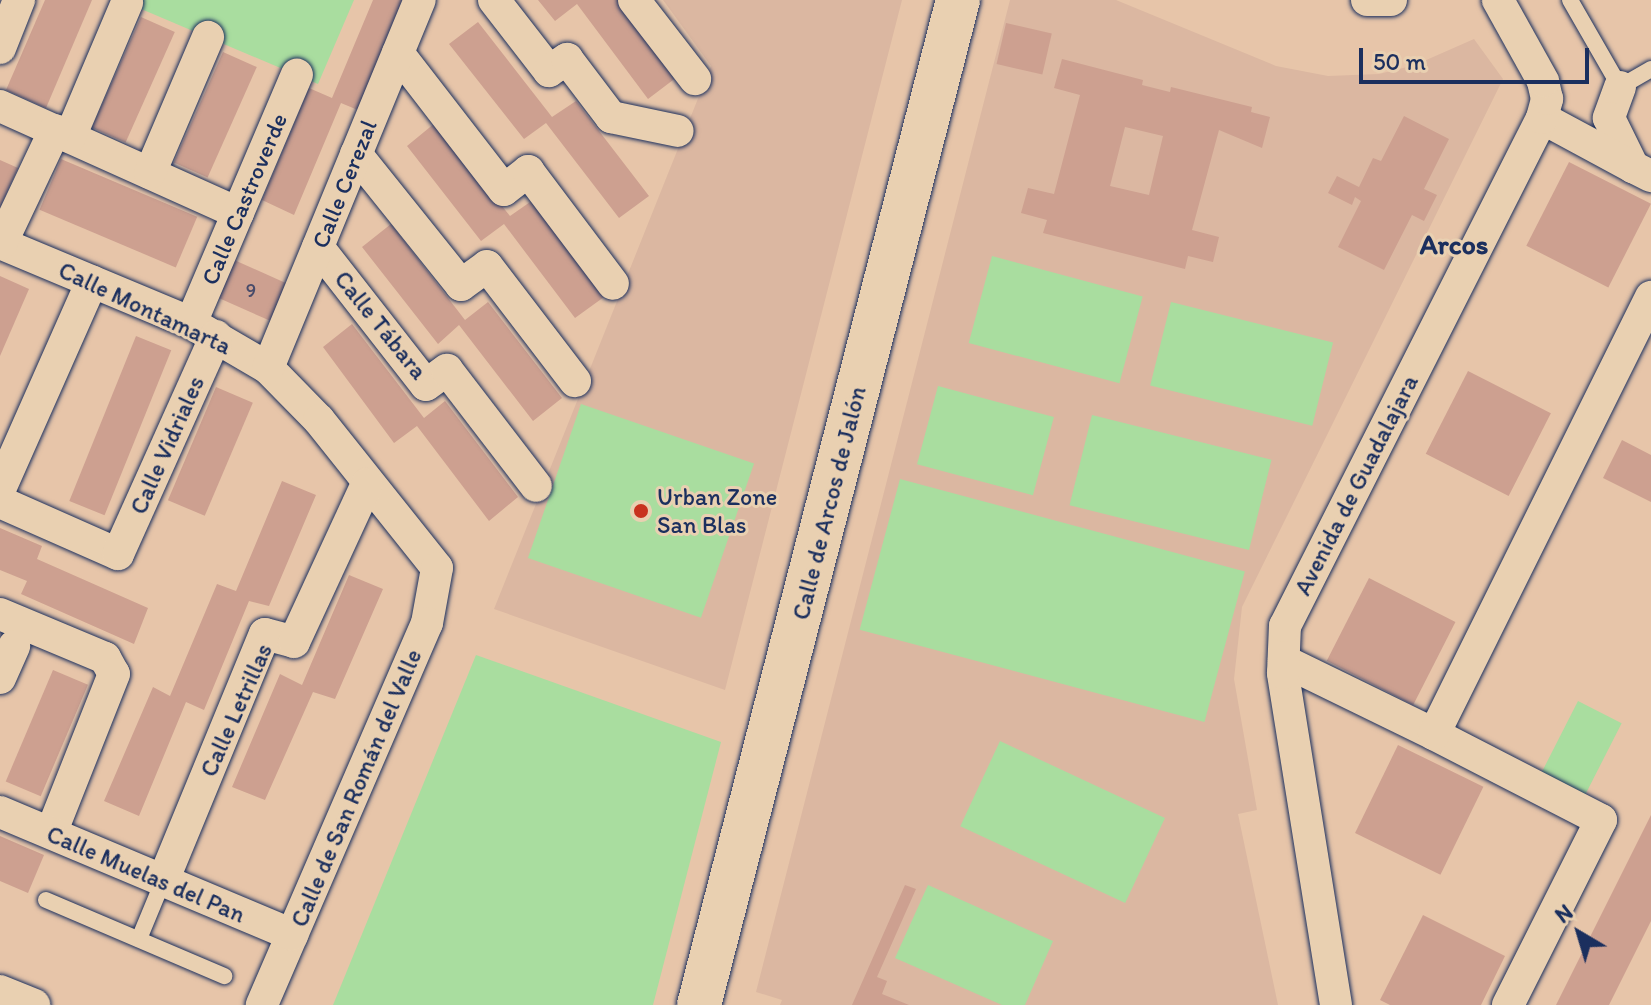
<!DOCTYPE html>
<html>
<head>
<meta charset="utf-8">
<style>
  body { margin:0 }
  #map { position:relative; width:1651px; height:1005px; overflow:hidden; background:#e7c5a9; font-family:Itim,sans-serif }
  div>[style] { position:absolute }
  [style*='--x'] { left:calc(var(--x)*1px); top:calc(var(--y)*1px); width:calc(var(--w)*1px); rotate:calc(var(--a)*1deg) }
  .built>* { inset:0; background:#dbb7a1 }
  .green>* { inset:0; background:#a9dd9f; transform-origin:0 0 }
  .building>* { inset:0; background:#cda090; transform-origin:0 0 }
  .roads { filter:drop-shadow(0 0 2px #1b2f5e) drop-shadow(0 0 2px #1b2f5e) }
  .lane>* { height:16px; margin:-8px; padding:0 8px; transform-origin:8px; border-radius:8px; background:#e9d0b1 }
  .street>* { height:32px; margin:-16px; padding:0 16px; transform-origin:16px; border-radius:16px; background:#e9d0b1 }
  .secondary>* { height:44px; margin:-22px; padding:0 22px; transform-origin:22px; border-radius:22px; background:#e9d0b1 }
  .dots>* { width:22px; height:22px; translate:-50% -50%; box-sizing:border-box; border:4px solid #e9d0b1; border-radius:50% }
  span { translate:-50% -50%; white-space:nowrap; text-align:center; line-height:1.15; -webkit-text-stroke:6px #e9d0b1; paint-order:stroke }
  .number-label { font-size:20px; color:#484b6a }
  .number-label span { -webkit-text-stroke-width:0 }
  .street-label { font-size:24px; color:#1b2f5e }
  .poi-label { font-size:24px; color:#1b2f5e }
  .left { translate:0 -50%; text-align:left }
  .quarter-label { font-size:28px; color:#1b2f5e; font-weight:700 }
  .north { position:absolute; left:1539px; top:893px; width:80px; height:80px; -webkit-text-stroke:6px #e9d0b1; paint-order:stroke; rotate:322deg; font-size:22px; font-weight:700; line-height:32px; text-align:center; color:#1b2f5e }
  .north::after { content:''; display:block; margin:auto; width:28px; height:36px; background:#1b2f5e; clip-path:polygon(50% 0,100% 100%,50% 72%,0 100%) }
  .scale { position:absolute; left:1359px; top:48px; width:230px; height:36px; box-sizing:border-box; border:4px solid #1b2f5e; border-top:0; padding-left:10px; font-size:24px; line-height:28px; white-space:nowrap; color:#1b2f5e; -webkit-text-stroke:6px #e9d0b1; paint-order:stroke }
</style>
</head>
<body>
<div id="map">
  <div class="built">
    <i style="clip-path:polygon(663px 0,902px 0,725px 690px,494px 609px,711px 66px)"></i>
    <i style="clip-path:polygon(1010px 0,1116px 0,1276px 66px,1328px 76px,1379px 74px,1415px 65px,1474px 39px,1503px 79px,1242px 607px,1234px 679px,1257px 810px,1238px 814px,1278px 1005px,780px 1005px,782px 1000px,756px 992px)"></i>
  </div>
  <div class="green">
    <i style="clip-path:polygon(120px 0,354px 0,318px 84px)"></i>
    <i style="left:992px;top:256px;width:156px;height:90px;rotate:15deg"></i>
    <i style="left:1171px;top:302px;width:167px;height:86px;rotate:14deg"></i>
    <i style="left:938px;top:386px;width:120px;height:81px;rotate:15deg"></i>
    <i style="left:581px;top:404px;width:183px;height:163px;rotate:19deg"></i>
    <i style="left:1092px;top:415px;width:185px;height:93px;rotate:14deg"></i>
    <i style="left:900px;top:479px;width:357px;height:156px;rotate:15deg"></i>
    <i style="clip-path:polygon(476px 655px,721px 742px,653px 1005px,333px 1005px)"></i>
    <i style="left:1578px;top:701px;width:49px;height:85px;rotate:27deg"></i>
    <i style="left:1000px;top:741px;width:182px;height:94px;rotate:25deg"></i>
    <i style="clip-path:polygon(928px 885px,1053px 941px,1025px 1005px,1002px 1005px,895px 958px)"></i>
  </div>
  <div class="building">
    <i style="clip-path:polygon(45px 0,92px 0,46px 108px,6px 90px)"></i>
    <i style="clip-path:polygon(373px 0,408px 0,365px 113px,341px 103px,294px 215px,262px 200px,309px 88px,332px 98px)"></i>
    <i style="clip-path:polygon(538px 0,618px 0,677px 77px,648px 99px,577px 4px,555px 21px)"></i>
    <i style="left:141px;top:17px;width:37px;height:121px;rotate:24deg"></i>
    <i style="clip-path:polygon(478px 22px,552px 117px,576px 101px,649px 196px,619px 218px,546px 123px,524px 139px,449px 44px)"></i>
    <i style="left:1006px;top:23px;width:47px;height:42px;rotate:13deg"></i>
    <i style="left:223px;top:52px;width:37px;height:121px;rotate:24deg"></i>
    <i style="clip-path:polygon(evenodd,1062px 59px,1143px 80px,1142px 85px,1170px 92px,1171px 87px,1252px 107px,1251px 112px,1270px 117px,1262px 148px,1219px 130px,1192px 230px,1219px 237px,1213px 262px,1188px 256px,1185px 269px,1043px 233px,1047px 220px,1021px 213px,1028px 188px,1054px 194px,1080px 95px,1054px 88px,1062px 59px,1125px 127px,1163px 136px,1149px 195px,1110px 186px,1125px 127px)"></i>
    <i style="clip-path:polygon(1404px 116px,1449px 139px,1424px 189px,1437px 195px,1424px 221px,1412px 215px,1384px 270px,1338px 247px,1361px 201px,1355px 197px,1352px 205px,1328px 193px,1337px 176px,1359px 187px,1373px 158px,1381px 161px)"></i>
    <i style="clip-path:polygon(435px 123px,510px 216px,533px 200px,604px 297px,575px 318px,504px 224px,481px 241px,407px 146px)"></i>
    <i style="left:61px;top:159px;width:148px;height:55px;rotate:23deg"></i>
    <i style="clip-path:polygon(0 160px,18px 168px,0 208px)"></i>
    <i style="left:1569px;top:162px;width:92px;height:94px;rotate:27deg"></i>
    <i style="clip-path:polygon(391px 224px,465px 320px,488px 302px,562px 398px,533px 421px,459px 325px,438px 344px,362px 247px)"></i>
    <i style="left:232px;top:259px;width:60px;height:41px;rotate:24deg"></i>
    <i style="clip-path:polygon(0 276px,29px 289px,0 356px)"></i>
    <i style="clip-path:polygon(352px 324px,424px 418px,445px 401px,518px 497px,489px 521px,417px 426px,394px 443px,323px 347px)"></i>
    <i style="left:136px;top:336px;width:38px;height:178px;rotate:22deg"></i>
    <i style="left:1468px;top:371px;width:93px;height:93px;rotate:27deg"></i>
    <i style="left:216px;top:387px;width:40px;height:123px;rotate:23deg"></i>
    <i style="clip-path:polygon(1622px 440px,1651px 455px,1651px 502px,1603px 478px)"></i>
    <i style="clip-path:polygon(282px 481px,316px 495px,269px 606px,249px 601px,204px 710px,186px 702px,139px 816px,104px 801px,153px 687px,170px 696px,217px 584px,236px 591px)"></i>
    <i style="clip-path:polygon(0 528px,42px 546px,37px 559px,148px 608px,134px 644px,21px 594px,27px 581px,0 570px)"></i>
    <i style="clip-path:polygon(349px 575px,383px 589px,335px 699px,313px 692px,265px 800px,232px 787px,280px 674px,302px 685px)"></i>
    <i style="left:1369px;top:578px;width:97px;height:93px;rotate:27deg"></i>
    <i style="left:53px;top:670px;width:38px;height:121px;rotate:23deg"></i>
    <i style="left:1398px;top:745px;width:95px;height:98px;rotate:26deg"></i>
    <i style="clip-path:polygon(1651px 815px,1651px 921px,1609px 1005px,1556px 1005px)"></i>
    <i style="clip-path:polygon(0 836px,44px 855px,28px 893px,0 881px)"></i>
    <i style="clip-path:polygon(905px 885px,916px 889px,877px 977px,887px 981px,882px 994px,909px 1005px,852px 1005px)"></i>
    <i style="clip-path:polygon(1423px 915px,1505px 956px,1481px 1005px,1390px 1005px,1380px 1000px)"></i>
  </div>
  <div class="roads">
    <div class="lane">
      <i style="--x:1570;--y:0;--w:100;--a:60.1"></i>
      <i style="--x:1620;--y:87;--w:36;--a:-30"></i>
      <i style="--x:46;--y:900;--w:194;--a:23.1"></i>
      <i style="--x:139;--y:939;--w:63;--a:-67.5"></i>
    </div>
    <div class="street">
      <i style="--x:494;--y:0;--w:90;--a:52.2"></i>
      <i style="--x:549;--y:71;--w:22;--a:-34"></i>
      <i style="--x:567;--y:59;--w:73;--a:52.8"></i>
      <i style="--x:611;--y:117;--w:68;--a:11.8"></i>
      <i style="--x:634;--y:0;--w:100;--a:52.3"></i>
      <i style="--x:1367;--y:0;--w:24;--a:0"></i>
      <i style="--x:0;--y:48;--w:52;--a:-68.4"></i>
      <i style="--x:398;--y:53;--w:173;--a:52.3"></i>
      <i style="--x:504;--y:190;--w:31;--a:-38"></i>
      <i style="--x:528;--y:171;--w:141;--a:53"></i>
      <i style="--x:1620;--y:87;--w:33;--a:110"></i>
      <i style="--x:1609;--y:118;--w:55;--a:63.9"></i>
      <i style="--x:1633;--y:167;--w:20;--a:27"></i>
      <i style="--x:0;--y:106;--w:261;--a:24.2"></i>
      <i style="--x:1542;--y:118;--w:103;--a:28.3"></i>
      <i style="--x:70;--y:137;--w:146;--a:-67"></i>
      <i style="--x:356;--y:154;--w:168;--a:51.3"></i>
      <i style="--x:461;--y:285;--w:32;--a:-36"></i>
      <i style="--x:487;--y:266;--w:145;--a:52.6"></i>
      <i style="--x:150;--y:173;--w:148;--a:-66.9"></i>
      <i style="--x:0;--y:243;--w:207;--a:22.7"></i>
      <i style="--x:191;--y:323;--w:89;--a:30.3"></i>
      <i style="--x:268;--y:368;--w:73;--a:45.6"></i>
      <i style="--x:319;--y:420;--w:189;--a:51.4"></i>
      <i style="--x:437;--y:568;--w:56;--a:100.3"></i>
      <i style="--x:427;--y:623;--w:416;--a:113.4"></i>
      <i style="--x:1;--y:244;--w:126;--a:-64.7"></i>
      <i style="--x:318;--y:247;--w:175;--a:52"></i>
      <i style="--x:426;--y:385;--w:26;--a:-36"></i>
      <i style="--x:447;--y:370;--w:146;--a:52.5"></i>
      <i style="--x:191;--y:323;--w:270;--a:-66.9"></i>
      <i style="--x:268;--y:368;--w:398;--a:-67.6"></i>
      <i style="--x:0;--y:489;--w:227;--a:-66.1"></i>
      <i style="--x:0;--y:502;--w:129;--a:23.8"></i>
      <i style="--x:118;--y:554;--w:239;--a:-65.8"></i>
      <i style="--x:0;--y:614;--w:114;--a:22.7"></i>
      <i style="--x:105;--y:658;--w:18;--a:61"></i>
      <i style="--x:114;--y:674;--w:171;--a:111.6"></i>
      <i style="--x:1284;--y:661;--w:167;--a:26"></i>
      <i style="--x:0;--y:678;--w:35;--a:-66"></i>
      <i style="--x:0;--y:812;--w:317;--a:22.8"></i>
      <i style="--x:163;--y:881;--w:267;--a:-67.6"></i>
      <i style="--x:265;--y:634;--w:30;--a:15"></i>
      <i style="--x:294;--y:642;--w:174;--a:-65.2"></i>
      <i style="--x:0;--y:991;--w:37;--a:22"></i>
      <i style="--x:1336;--y:1005;--w:336;--a:-99.1"></i>
      <i style="--x:1283;--y:673;--w:47;--a:-87.6"></i>
      <i style="--x:1285;--y:626;--w:569;--a:-63.16"></i>
      <i style="--x:1542;--y:118;--w:20;--a:-75"></i>
      <i style="--x:1547;--y:99;--w:18;--a:-103"></i>
      <i style="--x:1543;--y:81;--w:93;--a:-119.1"></i>
      <i style="--x:1508;--y:1005;--w:207;--a:-63.3"></i>
      <i style="--x:1601;--y:820;--w:188;--a:-152.8"></i>
      <i style="--x:1434;--y:734;--w:488;--a:-63.6"></i>
    </div>
    <div class="secondary">
      <i style="--x:699;--y:1005;--w:1038;--a:-75.55"></i>
    </div>
  </div>
  <div class="dots">
    <i style="left:641px;top:511px;background:#c8321e"></i>
  </div>
  <div class="number-label">
    <span style="left:251px;top:290px">9</span>
  </div>
  <div class="street-label">
    <span style="left:344px;top:184px;rotate:-68deg">Calle Cerezal</span>
    <span style="left:244px;top:199px;rotate:-67deg">Calle Castroverde</span>
    <span style="left:145px;top:308px;rotate:25deg">Calle Montamarta</span>
    <span style="left:381px;top:325px;rotate:51deg">Calle Tábara</span>
    <span style="left:167px;top:445px;rotate:-66deg">Calle Vidriales</span>
    <span style="left:1356px;top:485px;rotate:-63deg">Avenida de Guadalajara</span>
    <span style="left:829px;top:503px;rotate:-76deg">Calle de Arcos de Jalón</span>
    <span style="left:236px;top:710px;rotate:-66deg">Calle Letrillas</span>
    <span style="left:356px;top:788px;rotate:-67deg">Calle de San Román del Valle</span>
    <span style="left:146px;top:874px;rotate:23deg">Calle Muelas del Pan</span>
  </div>
  <div class="poi-label">
    <span class="left" style="left:657px;top:511px">Urban Zone<br>San Blas</span>
  </div>
  <div class="quarter-label">
    <span style="left:1454px;top:244px">Arcos</span>
  </div>
  <div class="north">N</div>
  <div class="scale">50 m</div>
</div>
</body>
</html>
